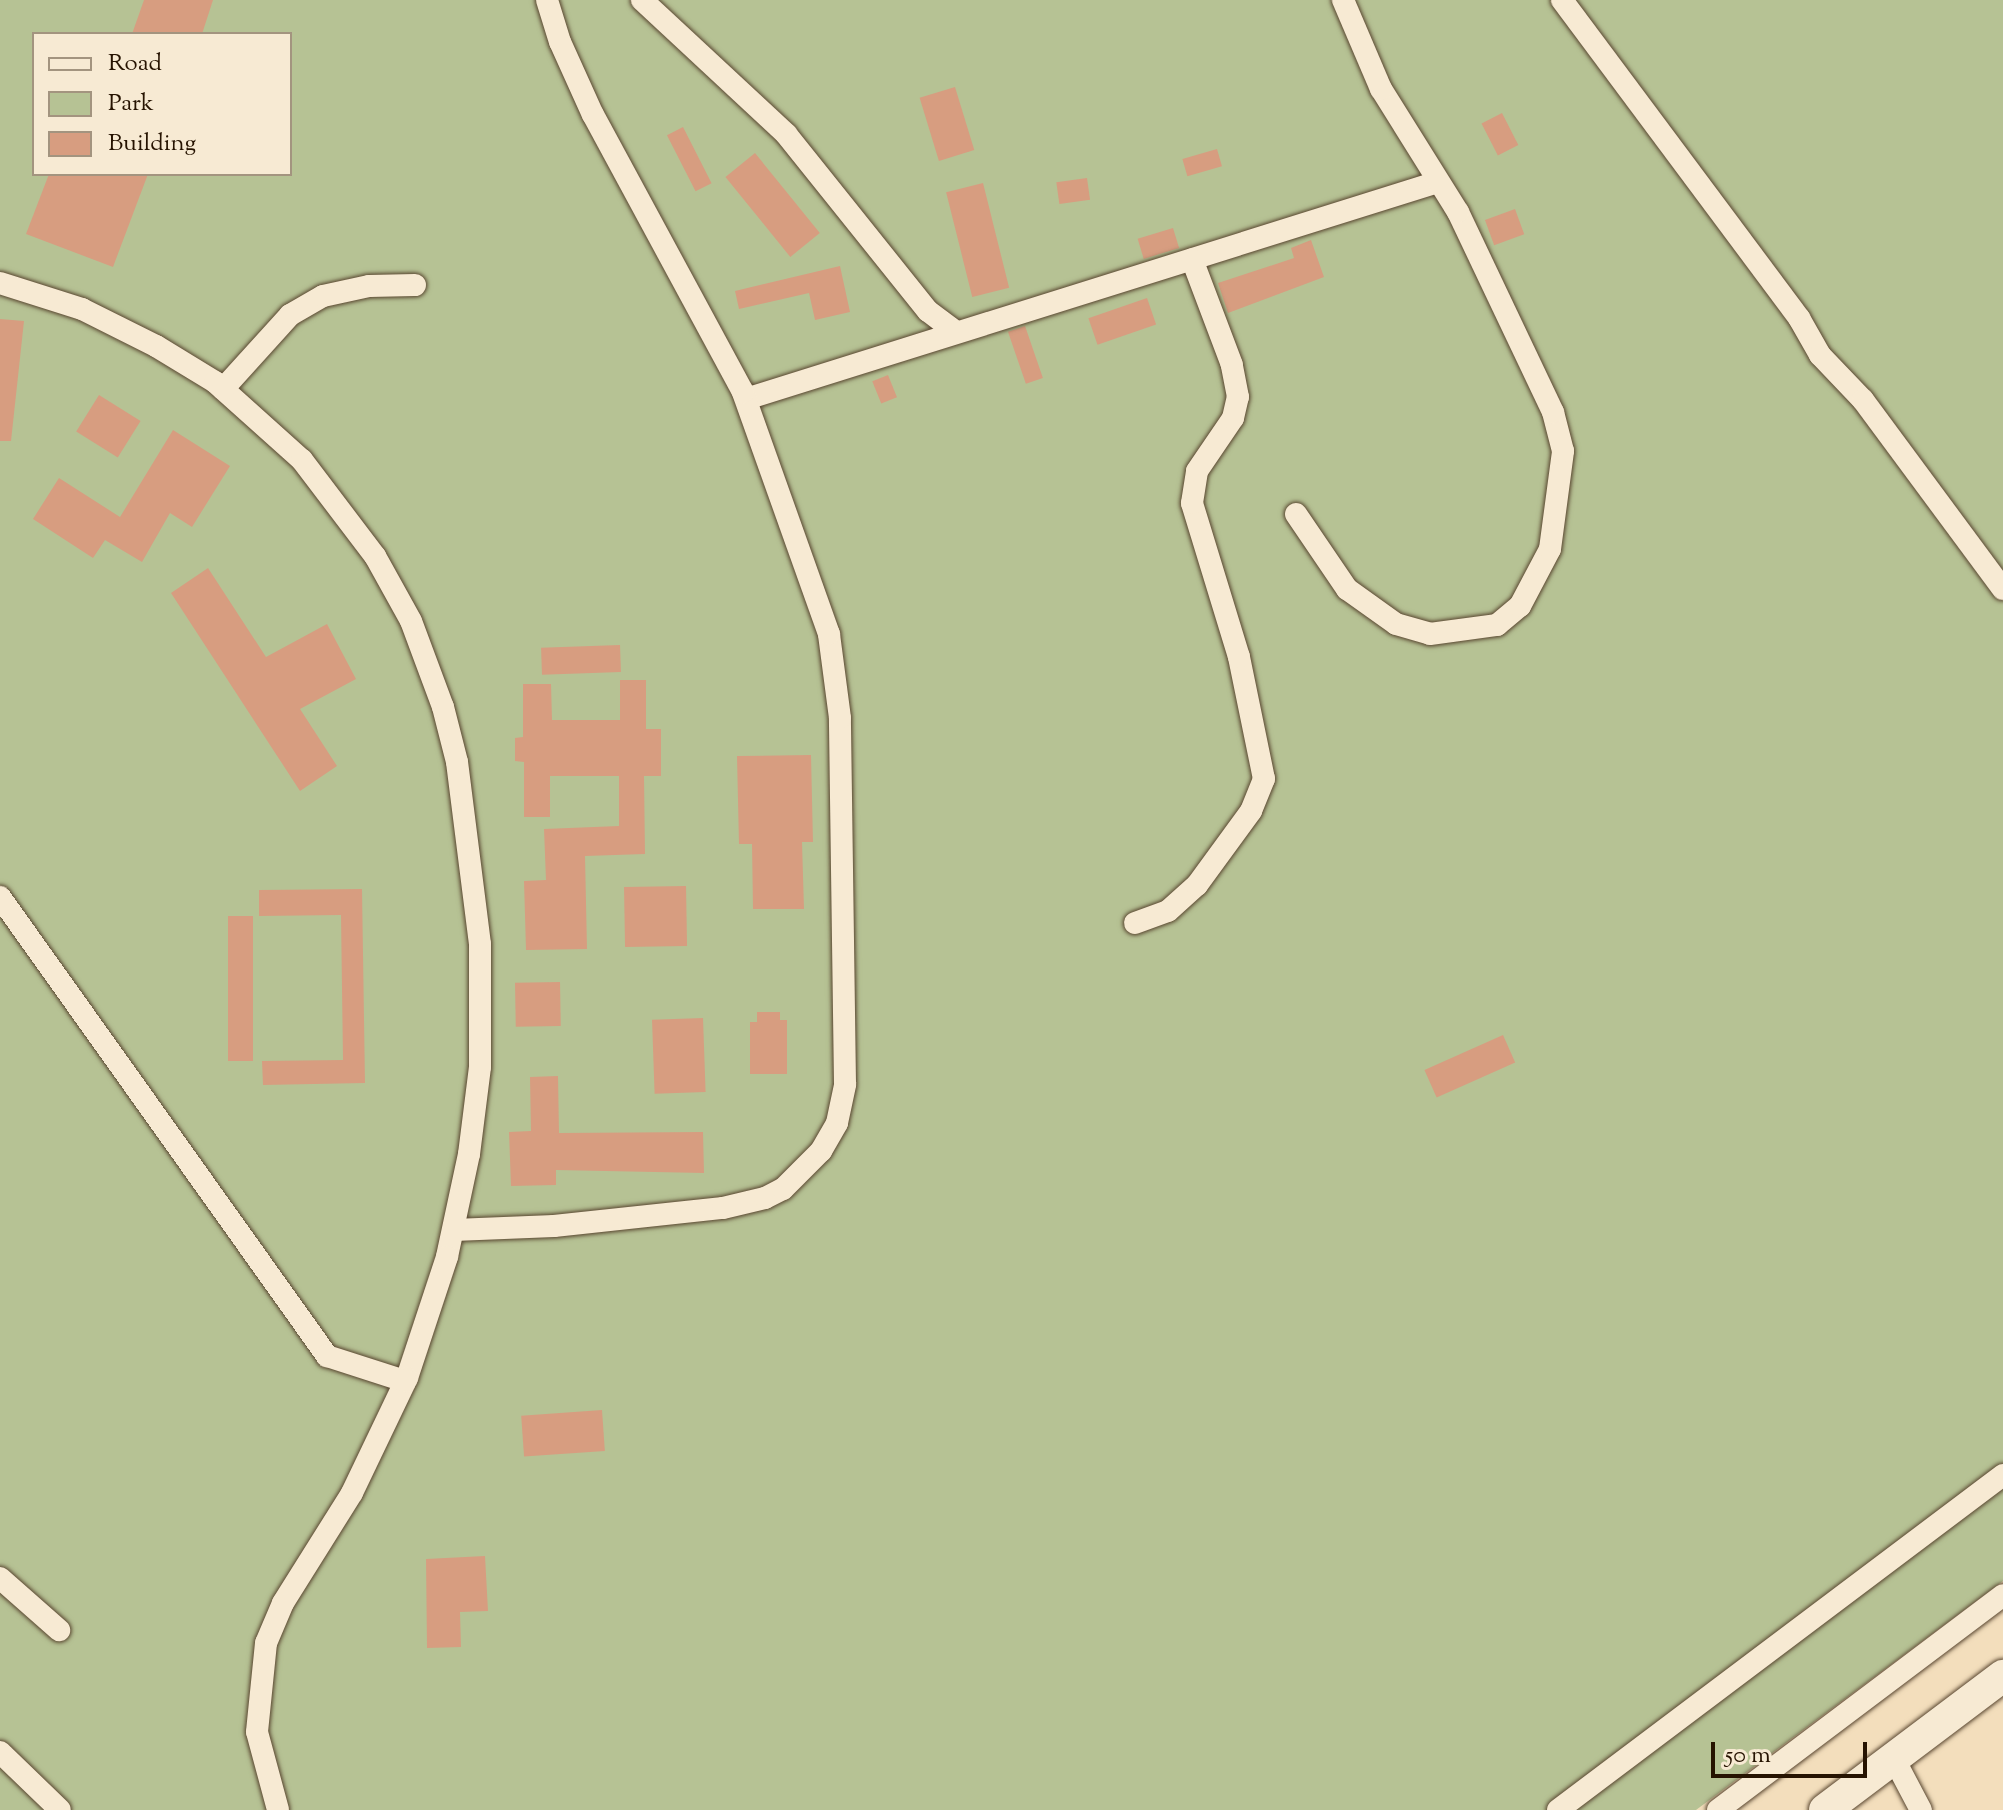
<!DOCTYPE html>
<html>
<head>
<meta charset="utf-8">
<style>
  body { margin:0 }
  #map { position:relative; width:2003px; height:1810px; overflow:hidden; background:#f3debc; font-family:"Sorts Mill Goudy",serif }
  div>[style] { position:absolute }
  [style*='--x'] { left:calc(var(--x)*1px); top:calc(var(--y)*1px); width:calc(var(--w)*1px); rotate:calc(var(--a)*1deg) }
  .green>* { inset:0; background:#b6c294 }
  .building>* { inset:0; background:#d79d80; transform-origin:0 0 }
  .roads { filter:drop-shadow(0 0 2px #594630) drop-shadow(0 0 2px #594630) }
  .street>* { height:22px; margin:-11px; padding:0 11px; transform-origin:11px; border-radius:11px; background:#f7ead3 }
  .secondary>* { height:32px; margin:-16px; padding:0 16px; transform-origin:16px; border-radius:16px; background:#f7ead3 }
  span { translate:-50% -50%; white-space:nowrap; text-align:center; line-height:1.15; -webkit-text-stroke:8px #f7ead3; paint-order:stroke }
  .legend { position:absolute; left:32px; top:32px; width:260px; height:144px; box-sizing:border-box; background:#f7ead3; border:2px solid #a3947f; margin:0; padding:10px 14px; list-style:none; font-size:24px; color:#261301 }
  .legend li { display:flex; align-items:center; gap:16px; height:40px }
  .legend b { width:40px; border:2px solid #a3947f }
  .scale { position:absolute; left:1711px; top:1742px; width:156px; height:36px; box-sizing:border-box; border:4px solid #261301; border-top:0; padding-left:10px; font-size:24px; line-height:28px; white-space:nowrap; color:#261301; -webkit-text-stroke:6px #f7ead3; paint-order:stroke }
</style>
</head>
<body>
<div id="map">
  <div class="green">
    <i style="clip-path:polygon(evenodd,0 0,2003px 0,2003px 1581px,1696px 1810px,0 1810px,0 0,34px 34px,290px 34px,290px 174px,34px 174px,34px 34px)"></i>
  </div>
  <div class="building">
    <i style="clip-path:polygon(144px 0,213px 0,202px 34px,132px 34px)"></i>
    <i style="left:955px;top:87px;width:66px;height:37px;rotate:73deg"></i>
    <i style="left:1502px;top:113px;width:36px;height:23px;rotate:63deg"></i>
    <i style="left:683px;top:127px;width:63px;height:18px;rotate:63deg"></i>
    <i style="left:1217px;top:149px;width:18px;height:36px;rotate:74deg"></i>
    <i style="left:755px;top:153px;width:103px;height:38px;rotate:51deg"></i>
    <i style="clip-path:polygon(49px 174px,148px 174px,113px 267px,26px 234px)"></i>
    <i style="left:1087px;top:178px;width:22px;height:31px;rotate:82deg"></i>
    <i style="left:983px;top:183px;width:108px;height:38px;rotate:76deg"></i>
    <i style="left:1515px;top:209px;width:27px;height:32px;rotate:70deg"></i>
    <i style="left:1173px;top:228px;width:21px;height:37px;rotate:73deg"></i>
    <i style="clip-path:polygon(1311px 240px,1324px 277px,1228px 313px,1218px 283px,1294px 258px,1291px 248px)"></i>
    <i style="clip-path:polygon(840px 266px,850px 312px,815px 320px,809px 293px,739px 309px,735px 291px)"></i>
    <i style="left:1147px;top:298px;width:28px;height:62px;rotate:71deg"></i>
    <i style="clip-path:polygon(0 319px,24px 321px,11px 441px,0 441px)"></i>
    <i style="left:1025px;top:326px;width:55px;height:18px;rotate:71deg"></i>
    <i style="left:888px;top:375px;width:24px;height:17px;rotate:68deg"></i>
    <i style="left:99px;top:395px;width:49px;height:43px;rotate:32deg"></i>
    <i style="clip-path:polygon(173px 430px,230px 466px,192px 527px,170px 513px,142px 562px,105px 540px,93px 558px,33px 519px,59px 478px,120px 517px)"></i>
    <i style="clip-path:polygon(208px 568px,266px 657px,327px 624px,356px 679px,300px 709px,337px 766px,300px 791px,171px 593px)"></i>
    <i style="left:620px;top:645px;width:27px;height:79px;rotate:88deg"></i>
    <i style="clip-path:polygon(620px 680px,646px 680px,646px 729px,661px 729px,661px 776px,644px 776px,645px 854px,585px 856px,587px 949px,526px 950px,524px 881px,546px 880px,544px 829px,619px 826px,619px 776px,550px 776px,550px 817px,524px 817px,524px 762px,515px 761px,515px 738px,523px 737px,523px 684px,551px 684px,552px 720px,620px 720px)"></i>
    <i style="clip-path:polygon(811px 755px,813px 842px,802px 842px,804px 909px,753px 909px,752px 844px,739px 844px,737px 756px)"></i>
    <i style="left:686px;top:886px;width:60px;height:62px;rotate:89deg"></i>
    <i style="clip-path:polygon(362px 889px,365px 1083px,263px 1085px,262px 1061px,343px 1060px,341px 915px,259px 916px,259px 890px)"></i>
    <i style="left:228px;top:916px;width:25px;height:145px"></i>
    <i style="left:560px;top:982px;width:44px;height:45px;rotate:89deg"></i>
    <i style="clip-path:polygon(757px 1012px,780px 1012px,780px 1020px,787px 1020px,787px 1074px,750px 1074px,750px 1022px,757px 1022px)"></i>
    <i style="left:703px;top:1018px;width:74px;height:51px;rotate:88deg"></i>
    <i style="left:1503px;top:1035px;width:30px;height:86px;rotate:66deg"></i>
    <i style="clip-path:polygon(558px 1076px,559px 1133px,703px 1132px,704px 1173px,556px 1170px,556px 1185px,511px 1186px,509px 1132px,531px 1131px,530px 1077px)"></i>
    <i style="left:602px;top:1410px;width:41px;height:81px;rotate:86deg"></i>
    <i style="clip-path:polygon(485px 1556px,488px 1611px,460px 1612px,461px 1647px,427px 1648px,426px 1559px)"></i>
  </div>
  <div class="roads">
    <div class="street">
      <i style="--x:642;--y:0;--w:197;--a:42.9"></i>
      <i style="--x:786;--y:134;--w:227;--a:51.3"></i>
      <i style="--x:928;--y:311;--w:31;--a:37"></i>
      <i style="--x:1562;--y:0;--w:397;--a:53.3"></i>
      <i style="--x:1799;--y:318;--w:43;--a:60.4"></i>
      <i style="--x:1820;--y:355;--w:62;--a:46.3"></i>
      <i style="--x:1863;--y:400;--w:235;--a:53.5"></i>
      <i style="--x:0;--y:283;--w:86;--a:17.6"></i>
      <i style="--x:82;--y:309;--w:83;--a:26.6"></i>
      <i style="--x:156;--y:346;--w:69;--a:31.4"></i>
      <i style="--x:215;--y:382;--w:117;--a:41.9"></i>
      <i style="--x:302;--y:460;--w:121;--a:52.8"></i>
      <i style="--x:375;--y:556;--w:74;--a:61"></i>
      <i style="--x:411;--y:621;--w:92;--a:69.6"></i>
      <i style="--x:443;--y:707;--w:57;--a:75.7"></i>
      <i style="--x:457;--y:762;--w:183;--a:82.8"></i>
      <i style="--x:480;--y:944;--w:123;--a:90"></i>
      <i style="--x:480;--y:1067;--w:88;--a:97.2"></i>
      <i style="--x:469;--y:1154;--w:105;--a:102.1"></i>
      <i style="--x:447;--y:1257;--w:127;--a:108.3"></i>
      <i style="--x:407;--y:1378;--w:127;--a:115.6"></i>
      <i style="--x:352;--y:1493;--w:130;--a:122.1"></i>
      <i style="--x:283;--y:1603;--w:43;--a:113"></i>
      <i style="--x:266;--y:1643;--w:89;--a:95.8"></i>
      <i style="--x:257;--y:1732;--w:81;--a:74.9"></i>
      <i style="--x:223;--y:389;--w:100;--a:-47.8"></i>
      <i style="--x:290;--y:315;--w:38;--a:-30"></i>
      <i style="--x:323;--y:296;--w:47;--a:-12.3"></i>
      <i style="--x:369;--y:286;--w:46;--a:-1.2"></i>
      <i style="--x:746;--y:399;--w:725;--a:-17.41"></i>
      <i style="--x:1296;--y:514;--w:91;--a:55.8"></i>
      <i style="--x:1347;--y:589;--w:60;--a:35.5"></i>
      <i style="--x:1396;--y:624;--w:35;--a:16"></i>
      <i style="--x:1430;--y:634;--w:68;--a:-7.7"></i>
      <i style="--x:1497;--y:625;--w:30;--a:-40"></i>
      <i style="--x:1520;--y:606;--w:64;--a:-62.2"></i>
      <i style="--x:1550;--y:549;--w:99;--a:-82.4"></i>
      <i style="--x:1563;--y:451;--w:40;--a:-104.4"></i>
      <i style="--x:1553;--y:412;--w:221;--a:-115.4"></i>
      <i style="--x:1458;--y:212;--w:145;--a:-122"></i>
      <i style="--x:1381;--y:89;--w:97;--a:-113.1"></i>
      <i style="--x:0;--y:897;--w:564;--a:54.53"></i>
      <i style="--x:327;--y:1356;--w:82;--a:17.8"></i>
      <i style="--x:1135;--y:923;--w:35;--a:-20"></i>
      <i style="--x:1168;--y:911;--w:39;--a:-42"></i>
      <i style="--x:1197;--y:885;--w:92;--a:-53.9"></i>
      <i style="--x:1251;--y:811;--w:35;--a:-68"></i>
      <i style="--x:1264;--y:779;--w:125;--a:-101.6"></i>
      <i style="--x:1239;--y:657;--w:161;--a:-107"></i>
      <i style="--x:1192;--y:503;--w:32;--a:-81"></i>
      <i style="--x:1197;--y:471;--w:64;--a:-55.8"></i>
      <i style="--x:1233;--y:418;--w:22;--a:-77"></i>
      <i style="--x:1238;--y:397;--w:33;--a:-101"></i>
      <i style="--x:1232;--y:365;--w:113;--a:-110.7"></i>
      <i style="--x:454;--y:1230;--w:100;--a:-2.3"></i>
      <i style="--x:554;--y:1226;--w:170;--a:-6.1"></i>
      <i style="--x:723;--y:1208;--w:43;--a:-13.4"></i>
      <i style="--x:765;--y:1198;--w:20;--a:-27"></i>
      <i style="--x:783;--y:1189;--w:54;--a:-45"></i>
      <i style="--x:821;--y:1151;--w:32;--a:-60"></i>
      <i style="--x:837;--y:1123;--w:40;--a:-78"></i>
      <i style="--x:845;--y:1084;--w:366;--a:-90.8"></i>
      <i style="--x:840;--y:718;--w:85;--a:-97.5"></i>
      <i style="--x:829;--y:634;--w:257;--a:-109.6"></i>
      <i style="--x:743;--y:392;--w:315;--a:-118.4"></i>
      <i style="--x:593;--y:115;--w:80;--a:-114.3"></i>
      <i style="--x:560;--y:42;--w:44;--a:-107.2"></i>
      <i style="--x:0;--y:1578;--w:79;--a:41.4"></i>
      <i style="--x:0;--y:1752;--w:83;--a:44"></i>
      <i style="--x:1893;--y:1757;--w:60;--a:62.2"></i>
      <i style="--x:1558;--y:1810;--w:557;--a:-36.97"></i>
      <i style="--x:1718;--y:1810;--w:357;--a:-37"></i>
    </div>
    <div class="secondary">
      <i style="--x:1825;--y:1810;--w:223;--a:-37"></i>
    </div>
  </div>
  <ul class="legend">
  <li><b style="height:10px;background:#f7ead3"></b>Road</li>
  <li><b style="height:22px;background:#b6c294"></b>Park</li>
  <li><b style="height:22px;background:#d79d80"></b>Building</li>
  </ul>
  <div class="scale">50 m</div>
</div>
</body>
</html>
